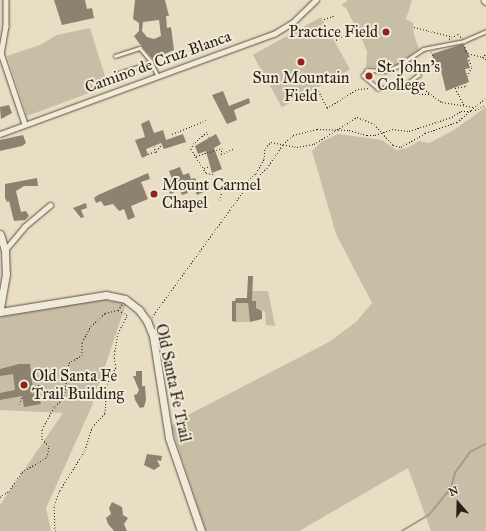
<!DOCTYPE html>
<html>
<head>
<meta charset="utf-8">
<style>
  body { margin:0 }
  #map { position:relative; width:486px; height:531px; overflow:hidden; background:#e8dec4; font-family:"IM FELL Great Primer",serif }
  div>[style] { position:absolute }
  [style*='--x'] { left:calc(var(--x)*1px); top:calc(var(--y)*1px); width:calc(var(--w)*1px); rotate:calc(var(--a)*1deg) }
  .green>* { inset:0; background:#c8bea6; transform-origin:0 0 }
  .stream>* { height:1.5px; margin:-0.75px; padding:0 0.75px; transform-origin:0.75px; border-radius:0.75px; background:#a79d88 }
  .building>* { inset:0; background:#8d8270 }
  .path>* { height:1px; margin-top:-0.5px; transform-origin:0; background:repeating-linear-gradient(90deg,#2a1f14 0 1px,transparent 0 3px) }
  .roads { filter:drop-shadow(0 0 1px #5a4f40) drop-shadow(0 0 1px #5a4f40) }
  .lane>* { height:2.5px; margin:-1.25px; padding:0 1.25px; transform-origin:1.25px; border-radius:1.25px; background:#f0ead9 }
  .street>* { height:4.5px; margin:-2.25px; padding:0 2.25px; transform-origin:2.25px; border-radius:2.25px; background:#f0ead9 }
  .secondary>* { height:7px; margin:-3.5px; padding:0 3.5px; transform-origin:3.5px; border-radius:3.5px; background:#f0ead9 }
  .dots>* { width:11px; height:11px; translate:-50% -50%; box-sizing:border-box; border:2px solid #f0ead9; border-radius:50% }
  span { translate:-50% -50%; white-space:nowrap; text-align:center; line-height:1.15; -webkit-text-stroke:4px #f0ead9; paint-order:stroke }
  .poi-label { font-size:16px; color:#2a1f14 }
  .right { translate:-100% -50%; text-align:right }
  .left { translate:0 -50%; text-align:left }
  .street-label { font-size:16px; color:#2a1f14 }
  .north { position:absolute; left:438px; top:483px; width:40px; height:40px; -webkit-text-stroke:3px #f0ead9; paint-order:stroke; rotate:340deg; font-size:11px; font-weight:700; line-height:16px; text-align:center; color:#2a1f14 }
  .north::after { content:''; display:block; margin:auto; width:14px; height:18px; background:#2a1f14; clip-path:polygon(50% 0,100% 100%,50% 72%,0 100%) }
</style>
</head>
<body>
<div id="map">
  <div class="green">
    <i style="clip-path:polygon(348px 0,412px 0,406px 19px,413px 23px,414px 35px,419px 49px,402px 62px,388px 68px,366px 67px,367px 52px,364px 44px,346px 8px,341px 5px)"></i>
    <i style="left:321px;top:17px;width:60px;height:78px;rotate:61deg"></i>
    <i style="clip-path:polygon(90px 28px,108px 86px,27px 116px,7px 56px,40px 45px,57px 35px)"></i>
    <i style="clip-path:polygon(486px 107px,486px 531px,431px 531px,408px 468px,299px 531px,206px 531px,171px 426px,184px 417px,329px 342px,356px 322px,372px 303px,336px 234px,312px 151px,321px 142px,338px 134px,382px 140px,396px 150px,407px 148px,419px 141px,429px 143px,454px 130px)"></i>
    <i style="clip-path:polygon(252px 291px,268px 291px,275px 326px,266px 325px,265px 312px,256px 308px,256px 301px,252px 301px)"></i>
    <i style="clip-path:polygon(103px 299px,126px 304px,91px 408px,46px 508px,51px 531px,0 531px,0 505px,63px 413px,0 410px,0 317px)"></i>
    <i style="clip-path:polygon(236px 303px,248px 303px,250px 322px,236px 322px)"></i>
  </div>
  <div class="stream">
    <i style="--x:402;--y:531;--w:31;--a:-31"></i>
    <i style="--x:429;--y:515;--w:35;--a:-51"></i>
    <i style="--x:451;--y:488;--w:16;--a:-75"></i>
    <i style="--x:455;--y:473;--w:26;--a:-54"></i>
    <i style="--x:470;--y:452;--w:18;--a:-27"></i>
  </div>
  <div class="building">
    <i style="clip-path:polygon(54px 0,85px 0,87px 9px,92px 8px,94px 18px,62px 25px)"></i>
    <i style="clip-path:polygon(evenodd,135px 0,165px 0,169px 16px,166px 16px,167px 28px,171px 27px,174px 50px,153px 59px,139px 43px,134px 36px,139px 31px,139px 23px,133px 19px,135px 0,159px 20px,161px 36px,154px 39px,147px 37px,142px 31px,143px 22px,159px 20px)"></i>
    <i style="clip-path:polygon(463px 44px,470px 57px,467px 58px,470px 68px,465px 69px,469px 82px,446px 91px,440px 67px,436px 68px,432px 54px)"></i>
    <i style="clip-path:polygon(223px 91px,229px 106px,249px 98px,250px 103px,234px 110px,237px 120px,227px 124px,212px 95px)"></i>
    <i style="clip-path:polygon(9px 105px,12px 113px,1px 119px,0 107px)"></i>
    <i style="clip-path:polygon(149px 120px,154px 133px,163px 130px,166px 140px,183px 134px,186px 142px,164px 149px,161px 143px,146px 149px,148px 155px,142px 158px,135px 140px,145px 137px,141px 124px)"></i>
    <i style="clip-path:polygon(216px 134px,221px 144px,214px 148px,222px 169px,212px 173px,206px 151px,198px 154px,195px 146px)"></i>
    <i style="clip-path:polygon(23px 135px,26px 143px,22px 146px,0 151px,0 140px)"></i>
    <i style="clip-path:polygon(180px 167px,183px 175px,189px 173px,191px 179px,195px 178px,199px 188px,208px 185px,210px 189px,197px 195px,193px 185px,186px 187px,188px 193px,182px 195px,180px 190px,170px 194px,166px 184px,172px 179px,169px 171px)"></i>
    <i style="clip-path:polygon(148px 173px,150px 179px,141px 182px,148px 199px,131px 206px,135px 217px,128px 220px,124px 209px,119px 211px,113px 204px,104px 206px,101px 201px,96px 203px,94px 198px,98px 195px)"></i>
    <i style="clip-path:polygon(37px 178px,38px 186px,24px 186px,16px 191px,21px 212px,26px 211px,29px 216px,25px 220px,14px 221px,9px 201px,7px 202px,5px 198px,5px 184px)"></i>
    <i style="clip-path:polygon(86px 203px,87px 208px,81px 210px,84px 217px,81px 218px,73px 208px)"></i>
    <i style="clip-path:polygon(248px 276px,253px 276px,252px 301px,256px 301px,256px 308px,262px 311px,262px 319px,250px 322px,248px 303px,236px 303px,236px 322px,232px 321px,232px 301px,235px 301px,236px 298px,247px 298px)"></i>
    <i style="clip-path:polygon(19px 364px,30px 364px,34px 398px,39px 397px,41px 404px,24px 407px,22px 396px,0 400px,0 393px,15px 390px,13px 374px,0 376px,0 369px)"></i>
    <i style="clip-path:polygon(136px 371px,142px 371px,142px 386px,145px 386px,146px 400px,144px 407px,140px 408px,135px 400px,134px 395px,137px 394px,139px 390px,133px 376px,136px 376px)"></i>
    <i style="clip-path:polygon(147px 454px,162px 456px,161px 461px,157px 460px,160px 466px,154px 470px,144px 465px)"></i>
    <i style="clip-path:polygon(112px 502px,122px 507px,123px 515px,128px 518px,124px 524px,127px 531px,114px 531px,108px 524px,106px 518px,111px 514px,109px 508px)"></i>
  </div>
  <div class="path">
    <i style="--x:324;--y:19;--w:10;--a:-17"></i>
    <i style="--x:414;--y:27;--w:38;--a:14"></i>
    <i style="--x:449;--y:39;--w:10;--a:-29"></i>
    <i style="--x:458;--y:34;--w:6;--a:45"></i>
    <i style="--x:336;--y:40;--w:12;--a:-31"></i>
    <i style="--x:464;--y:44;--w:7;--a:74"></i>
    <i style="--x:466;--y:51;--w:6;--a:31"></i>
    <i style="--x:471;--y:54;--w:11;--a:15"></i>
    <i style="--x:482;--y:57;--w:5;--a:-37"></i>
    <i style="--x:431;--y:52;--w:14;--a:69"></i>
    <i style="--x:483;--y:57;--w:4;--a:34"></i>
    <i style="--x:467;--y:76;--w:11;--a:-63"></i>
    <i style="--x:472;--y:66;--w:9;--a:-117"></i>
    <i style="--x:411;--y:86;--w:10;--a:6"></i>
    <i style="--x:421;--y:87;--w:26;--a:36"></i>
    <i style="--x:442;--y:102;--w:32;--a:9"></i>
    <i style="--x:411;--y:87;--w:11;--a:41"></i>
    <i style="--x:419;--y:94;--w:10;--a:0"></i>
    <i style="--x:317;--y:88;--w:22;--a:63"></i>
    <i style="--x:327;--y:108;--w:36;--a:-32"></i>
    <i style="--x:358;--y:89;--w:12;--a:-5"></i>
    <i style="--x:455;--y:88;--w:19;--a:62"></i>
    <i style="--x:455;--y:88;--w:11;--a:-10"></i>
    <i style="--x:466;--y:86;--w:3;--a:-108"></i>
    <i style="--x:475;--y:110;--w:12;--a:-24"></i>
    <i style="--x:172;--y:134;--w:37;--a:-22"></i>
    <i style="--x:209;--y:137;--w:5;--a:-112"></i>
    <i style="--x:207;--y:132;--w:17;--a:140"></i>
    <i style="--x:194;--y:143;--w:7;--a:117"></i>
    <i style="--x:191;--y:149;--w:28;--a:58"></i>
    <i style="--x:206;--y:173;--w:7;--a:8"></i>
    <i style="--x:154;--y:146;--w:9;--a:72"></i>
    <i style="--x:148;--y:154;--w:9;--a:-21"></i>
    <i style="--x:156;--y:151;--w:9;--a:-49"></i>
    <i style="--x:196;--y:156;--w:27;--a:-17"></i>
    <i style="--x:222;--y:148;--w:6;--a:99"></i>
    <i style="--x:221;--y:154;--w:13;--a:-23"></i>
    <i style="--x:204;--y:168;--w:6;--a:-18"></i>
    <i style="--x:219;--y:200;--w:15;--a:-70"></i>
    <i style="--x:224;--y:186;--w:20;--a:-3"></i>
    <i style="--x:244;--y:185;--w:17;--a:-45"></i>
    <i style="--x:256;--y:173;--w:16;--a:-60"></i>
    <i style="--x:264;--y:159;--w:11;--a:-85"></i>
    <i style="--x:265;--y:148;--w:8;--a:-45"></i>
    <i style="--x:271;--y:142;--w:26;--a:11"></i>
    <i style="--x:297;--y:147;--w:17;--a:-10"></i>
    <i style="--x:314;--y:144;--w:51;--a:-32.1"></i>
    <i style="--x:357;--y:117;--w:18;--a:22"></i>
    <i style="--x:374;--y:124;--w:28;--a:48"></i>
    <i style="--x:393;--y:145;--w:8;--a:14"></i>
    <i style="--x:401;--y:147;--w:28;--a:-30"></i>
    <i style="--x:425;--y:133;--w:34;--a:-19"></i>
    <i style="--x:457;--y:122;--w:38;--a:-40"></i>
    <i style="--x:152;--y:317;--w:158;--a:-54"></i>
    <i style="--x:245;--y:189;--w:30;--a:-44"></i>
    <i style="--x:267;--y:168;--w:29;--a:-56"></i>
    <i style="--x:283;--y:144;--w:13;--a:-42"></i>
    <i style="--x:293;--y:135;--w:25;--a:-14"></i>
    <i style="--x:317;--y:129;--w:32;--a:2"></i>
    <i style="--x:349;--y:130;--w:19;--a:16"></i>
    <i style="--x:367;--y:135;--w:8;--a:0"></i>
    <i style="--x:375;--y:135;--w:18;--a:-19"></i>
    <i style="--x:392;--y:129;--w:17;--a:7"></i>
    <i style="--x:409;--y:131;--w:45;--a:-18"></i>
    <i style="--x:452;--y:117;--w:11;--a:-34"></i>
    <i style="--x:461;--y:111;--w:12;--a:0"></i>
    <i style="--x:32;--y:370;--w:4;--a:-14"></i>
    <i style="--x:35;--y:386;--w:4;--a:-14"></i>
    <i style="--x:19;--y:404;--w:8;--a:-67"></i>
    <i style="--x:0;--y:497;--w:11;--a:-34"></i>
    <i style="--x:9;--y:491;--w:23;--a:-56"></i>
    <i style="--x:22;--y:472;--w:29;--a:-31"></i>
    <i style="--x:47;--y:457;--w:11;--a:-80"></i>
    <i style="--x:49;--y:446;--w:10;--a:-135"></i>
    <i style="--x:42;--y:439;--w:10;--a:-90"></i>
    <i style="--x:42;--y:429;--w:26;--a:-61"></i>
    <i style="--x:55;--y:406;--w:12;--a:-42"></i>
    <i style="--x:64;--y:398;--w:35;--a:-82"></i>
    <i style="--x:69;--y:363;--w:15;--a:-32"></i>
    <i style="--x:82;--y:355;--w:13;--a:-90"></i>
    <i style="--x:82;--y:342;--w:18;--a:-61"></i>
    <i style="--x:91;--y:326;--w:19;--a:-43"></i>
    <i style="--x:105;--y:313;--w:13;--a:-13"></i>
    <i style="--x:55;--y:531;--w:26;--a:-92"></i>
    <i style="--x:54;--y:505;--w:16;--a:-68"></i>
    <i style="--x:60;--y:490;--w:47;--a:-58"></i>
    <i style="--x:85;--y:450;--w:24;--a:-73"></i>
    <i style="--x:92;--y:427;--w:19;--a:-47"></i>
    <i style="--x:105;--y:413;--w:29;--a:-86"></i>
    <i style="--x:107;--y:384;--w:19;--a:-62"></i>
    <i style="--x:116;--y:367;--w:10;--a:-101"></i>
    <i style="--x:114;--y:357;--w:24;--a:-81"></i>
    <i style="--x:118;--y:333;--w:20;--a:-63"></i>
    <i style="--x:127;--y:315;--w:10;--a:-151"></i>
    <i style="--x:118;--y:310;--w:7;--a:-56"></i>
  </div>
  <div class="roads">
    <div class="lane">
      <i style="--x:115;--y:56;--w:26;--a:-18"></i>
      <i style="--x:140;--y:48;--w:17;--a:50"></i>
      <i style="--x:413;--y:57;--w:19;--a:72"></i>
      <i style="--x:419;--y:75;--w:18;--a:142"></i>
      <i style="--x:405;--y:86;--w:27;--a:174"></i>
      <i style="--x:378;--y:89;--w:20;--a:-139"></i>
      <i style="--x:363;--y:76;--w:7;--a:-56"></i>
      <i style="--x:367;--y:70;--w:18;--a:3"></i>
      <i style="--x:385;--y:71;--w:14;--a:-21"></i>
      <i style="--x:398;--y:66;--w:30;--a:-34"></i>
      <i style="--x:423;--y:49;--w:42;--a:-11"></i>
      <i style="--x:464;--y:41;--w:24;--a:-24"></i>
      <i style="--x:117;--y:74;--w:36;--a:-19"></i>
      <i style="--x:151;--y:62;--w:16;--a:63"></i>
    </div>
    <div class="street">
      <i style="--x:6;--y:0;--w:26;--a:90"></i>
      <i style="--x:6;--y:26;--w:27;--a:100"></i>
      <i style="--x:1;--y:53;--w:75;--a:71.3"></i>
      <i style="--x:484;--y:0;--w:3;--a:45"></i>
      <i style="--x:0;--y:134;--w:292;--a:-20.1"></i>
      <i style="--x:274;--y:34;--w:22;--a:-32"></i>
      <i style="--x:293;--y:22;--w:32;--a:-44"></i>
      <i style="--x:5;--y:250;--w:30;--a:-50"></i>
      <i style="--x:24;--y:227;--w:34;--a:-40"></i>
    </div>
    <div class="secondary">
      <i style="--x:0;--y:234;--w:17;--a:73"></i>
      <i style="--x:5;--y:250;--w:24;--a:88"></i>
      <i style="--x:6;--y:274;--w:35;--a:100"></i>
      <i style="--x:0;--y:312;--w:107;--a:-9.1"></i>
      <i style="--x:106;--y:295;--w:19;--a:12"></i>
      <i style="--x:125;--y:299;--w:18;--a:38"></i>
      <i style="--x:139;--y:310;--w:14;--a:54"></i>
      <i style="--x:147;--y:321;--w:16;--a:68"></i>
      <i style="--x:153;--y:336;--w:103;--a:81.1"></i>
      <i style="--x:169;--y:438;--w:98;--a:71"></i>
    </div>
  </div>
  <div class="dots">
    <i style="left:386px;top:32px;background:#8f2418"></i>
    <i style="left:301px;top:62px;background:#8f2418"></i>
    <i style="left:369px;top:76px;background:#8f2418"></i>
    <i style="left:154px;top:194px;background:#8f2418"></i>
    <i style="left:24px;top:385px;background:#8f2418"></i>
  </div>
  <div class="poi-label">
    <span class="right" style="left:378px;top:32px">Practice Field</span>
    <span class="left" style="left:377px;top:76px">St. John's<br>College</span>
    <span style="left:301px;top:87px">Sun Mountain<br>Field</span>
    <span class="left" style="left:162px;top:194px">Mount Carmel<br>Chapel</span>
    <span class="left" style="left:32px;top:385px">Old Santa Fe<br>Trail Building</span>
  </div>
  <div class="street-label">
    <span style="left:158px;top:62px;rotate:-20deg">Camino de Cruz Blanca</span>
    <span style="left:173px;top:383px;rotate:78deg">Old Santa Fe Trail</span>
  </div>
  <div class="north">N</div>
</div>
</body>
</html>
